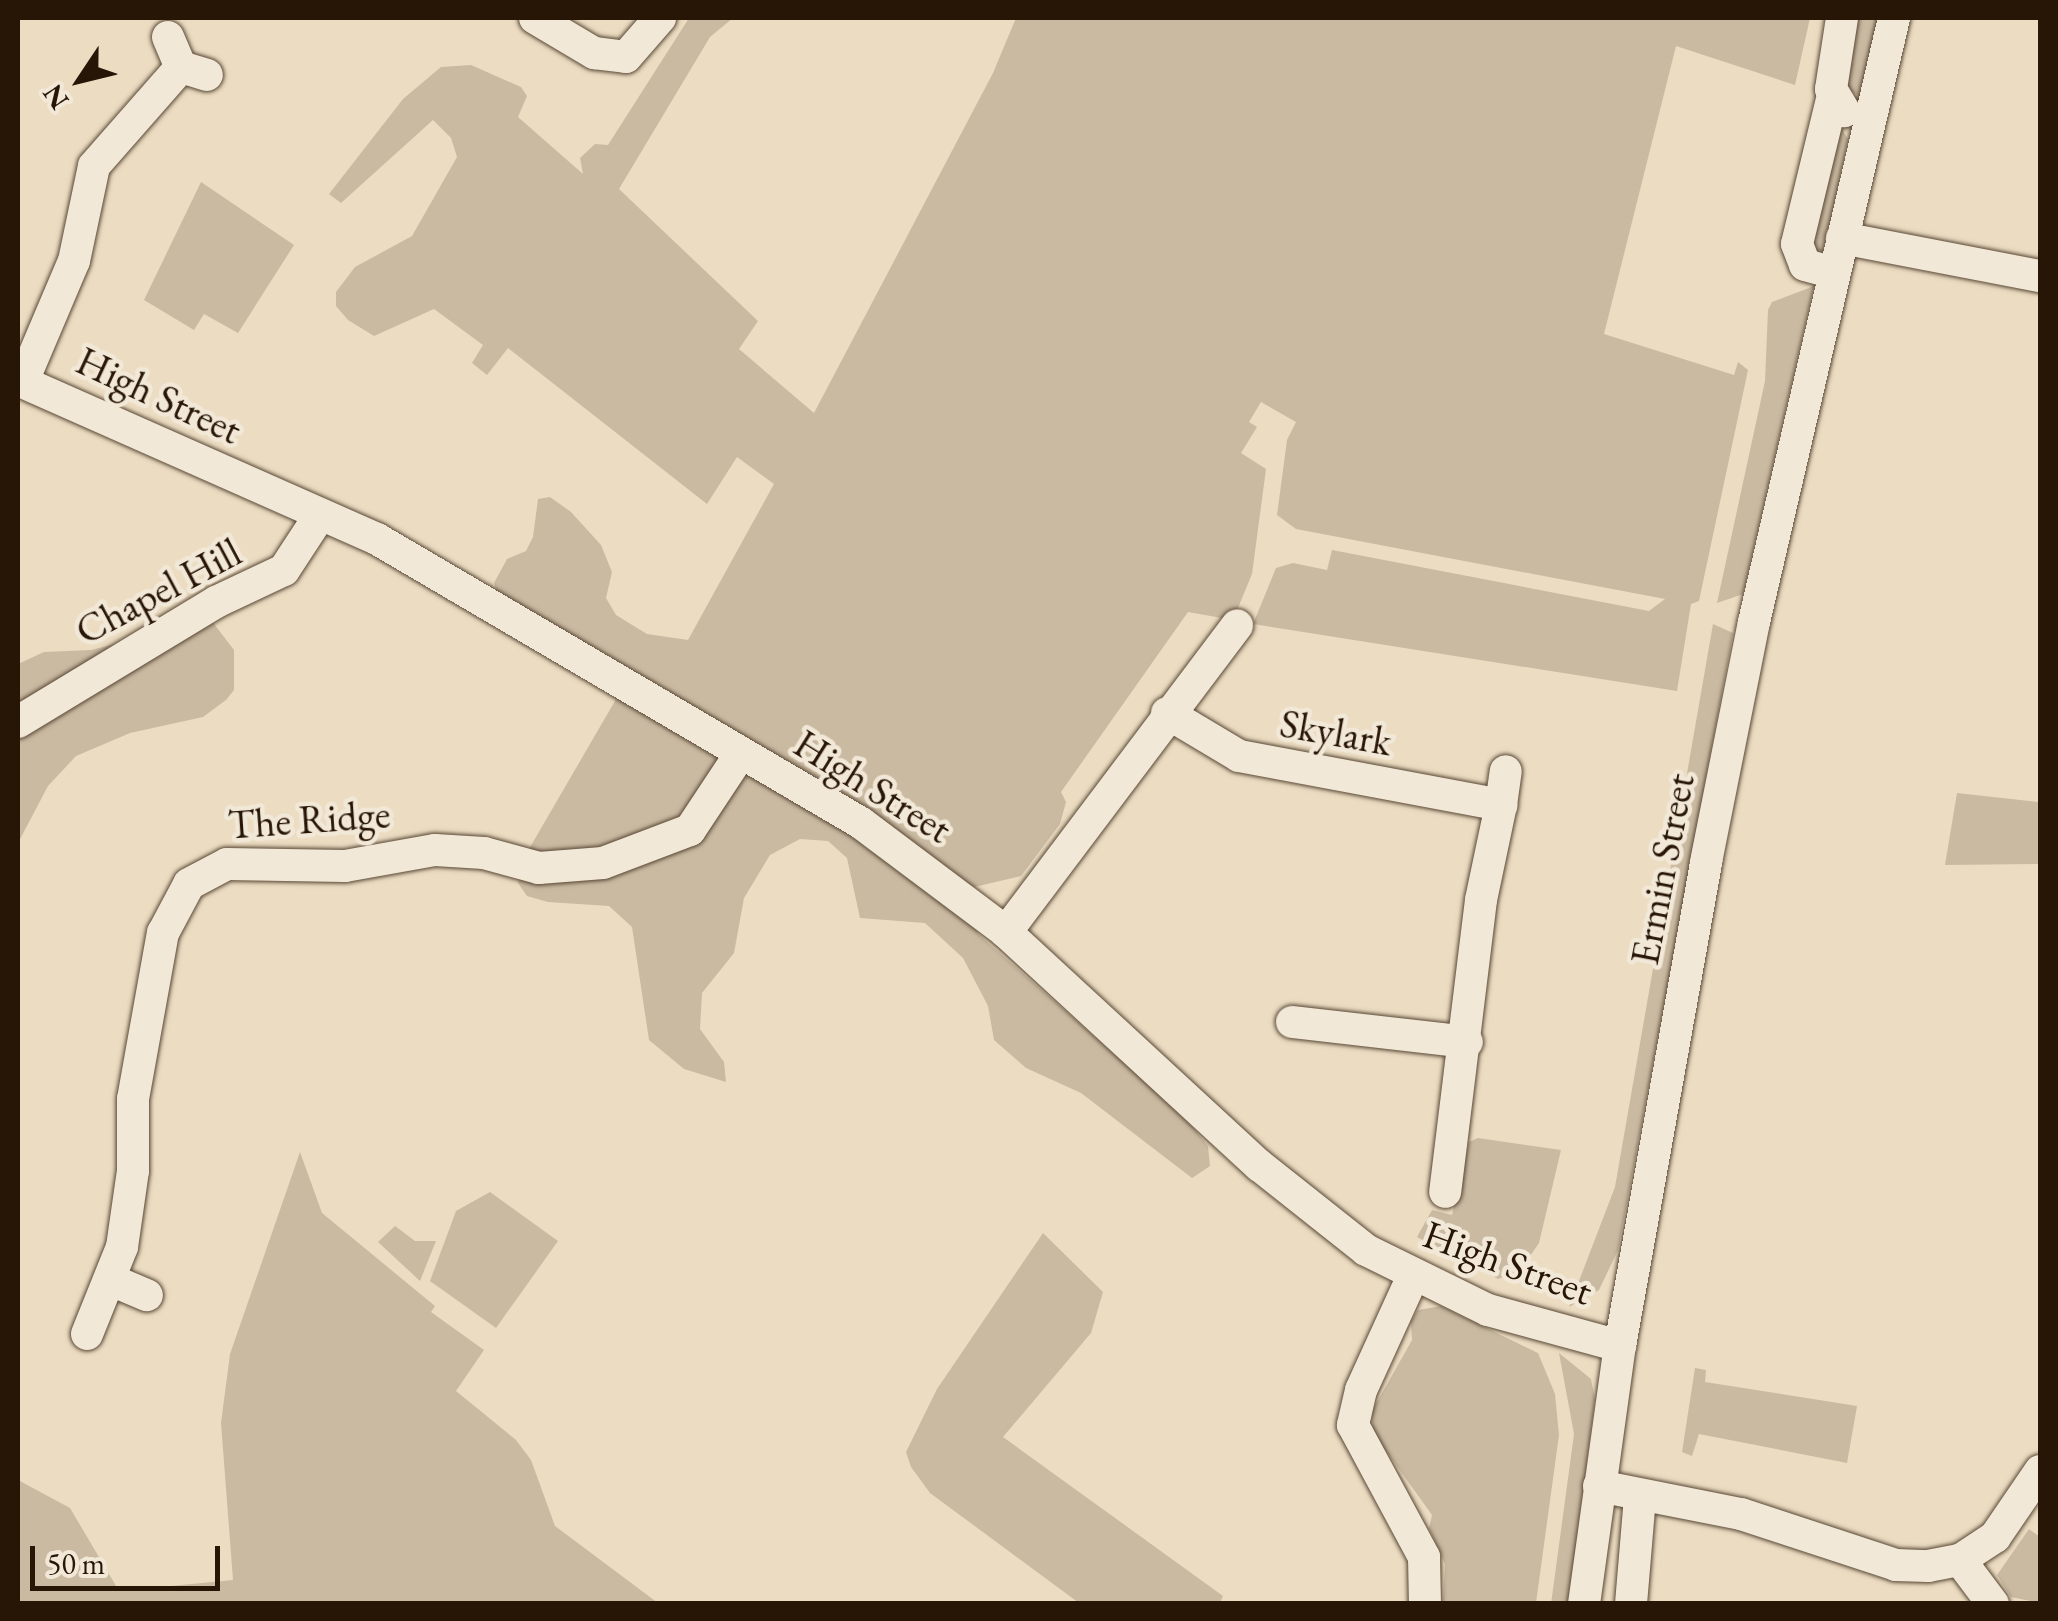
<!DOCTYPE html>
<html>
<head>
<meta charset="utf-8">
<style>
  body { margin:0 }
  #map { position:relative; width:2058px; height:1621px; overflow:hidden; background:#ebdcc2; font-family:"EB Garamond",serif }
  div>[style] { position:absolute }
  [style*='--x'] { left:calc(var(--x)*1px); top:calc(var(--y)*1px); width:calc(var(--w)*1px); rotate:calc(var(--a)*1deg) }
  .green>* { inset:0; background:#cabaa2 }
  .roads { filter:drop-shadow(0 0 2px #584734) drop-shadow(0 0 2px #584734) }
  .minor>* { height:32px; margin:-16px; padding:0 16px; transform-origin:16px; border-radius:16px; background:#f2e8d7 }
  span { translate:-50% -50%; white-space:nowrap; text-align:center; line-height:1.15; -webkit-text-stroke:9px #f2e8d7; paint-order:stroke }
  .street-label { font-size:40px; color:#271505 }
  .frame { position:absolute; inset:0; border:20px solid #271505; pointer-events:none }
  .north { position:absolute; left:30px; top:30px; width:100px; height:100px; -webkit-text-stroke:8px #f2e8d7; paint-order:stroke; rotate:235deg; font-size:28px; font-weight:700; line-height:40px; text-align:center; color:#271505 }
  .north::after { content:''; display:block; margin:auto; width:35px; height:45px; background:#271505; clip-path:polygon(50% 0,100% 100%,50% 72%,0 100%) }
  .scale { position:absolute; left:30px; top:1546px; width:190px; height:45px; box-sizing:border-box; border:5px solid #271505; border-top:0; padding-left:12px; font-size:30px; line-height:35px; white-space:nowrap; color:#271505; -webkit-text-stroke:8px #f2e8d7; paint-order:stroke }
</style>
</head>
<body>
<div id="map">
  <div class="green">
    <i style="clip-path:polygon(689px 18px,733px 18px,710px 37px,619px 189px,758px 321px,739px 349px,814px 413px,993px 73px,1016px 18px,1810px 18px,1795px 85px,1676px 46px,1604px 334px,1734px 375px,1738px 362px,1748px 370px,1699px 601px,1691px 604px,1677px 691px,1253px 624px,1276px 568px,1293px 563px,1327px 570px,1332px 550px,1649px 611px,1665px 599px,1296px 529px,1277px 515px,1287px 440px,1296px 422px,1261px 402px,1249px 422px,1257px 427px,1241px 453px,1266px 469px,1252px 574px,1233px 620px,1188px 612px,1061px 792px,1066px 802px,1060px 824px,1021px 876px,970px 888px,964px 903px,978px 934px,1181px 1113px,1208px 1146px,1210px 1166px,1192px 1178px,1081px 1093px,1026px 1068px,994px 1040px,988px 1006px,963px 958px,925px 923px,860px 918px,847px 858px,828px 841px,800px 839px,770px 855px,744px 898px,734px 953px,702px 993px,700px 1029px,724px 1062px,726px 1082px,684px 1069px,649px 1040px,632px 927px,609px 906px,548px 902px,527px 896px,518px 883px,522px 861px,615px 701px,618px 679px,498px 596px,494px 583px,507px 559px,526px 551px,533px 537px,538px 499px,550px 497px,571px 512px,601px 545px,612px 572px,606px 598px,616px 615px,647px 634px,688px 640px,774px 484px,737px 457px,707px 504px,508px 348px,487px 375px,472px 363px,483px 345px,434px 309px,374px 336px,348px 320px,336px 306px,336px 292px,355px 267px,412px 236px,457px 157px,451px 138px,433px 120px,341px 203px,329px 194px,403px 99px,441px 67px,471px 65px,521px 87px,527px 96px,518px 117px,583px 174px,580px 158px,595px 144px,608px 145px)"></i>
    <i style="clip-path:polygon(1854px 18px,1879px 18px,1860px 96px,1845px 88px)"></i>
    <i style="clip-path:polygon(1841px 128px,1848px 139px,1826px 241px,1822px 250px,1812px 250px)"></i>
    <i style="clip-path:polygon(201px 182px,294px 245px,238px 333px,204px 314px,194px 330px,144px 300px)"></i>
    <i style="clip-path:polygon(1814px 286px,1743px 594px,1717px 603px,1765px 381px,1768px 310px,1772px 302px)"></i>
    <i style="clip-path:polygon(211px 620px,234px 650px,234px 690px,226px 700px,203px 717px,130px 733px,76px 756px,48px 786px,18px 843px,18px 664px,44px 652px,91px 650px)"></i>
    <i style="clip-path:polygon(1713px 624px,1733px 633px,1618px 1250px,1599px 1290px,1569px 1307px,1615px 1187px)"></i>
    <i style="clip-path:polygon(2040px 792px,2040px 864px,1945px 865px,1957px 793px,2038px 802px)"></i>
    <i style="clip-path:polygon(1478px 1138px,1561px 1150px,1539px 1243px,1519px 1272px,1498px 1279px,1417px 1237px,1432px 1210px,1452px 1215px,1469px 1142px)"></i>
    <i style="clip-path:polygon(300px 1152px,322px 1213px,435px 1306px,431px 1312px,484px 1350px,456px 1391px,516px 1440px,531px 1460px,555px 1526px,658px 1603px,18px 1603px,18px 1480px,70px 1508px,119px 1591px,233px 1580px,221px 1423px,230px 1354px)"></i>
    <i style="clip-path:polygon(490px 1192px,558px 1241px,496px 1328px,430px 1281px,456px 1211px)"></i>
    <i style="clip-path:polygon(395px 1226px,415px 1241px,436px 1241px,420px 1281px,378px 1242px)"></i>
    <i style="clip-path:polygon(1043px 1233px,1103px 1292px,1091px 1333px,1003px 1437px,1223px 1596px,1220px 1603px,1079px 1603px,930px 1493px,911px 1467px,906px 1452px,937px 1389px)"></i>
    <i style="clip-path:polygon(1441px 1306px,1538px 1353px,1555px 1394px,1559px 1435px,1536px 1603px,1443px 1603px,1445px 1564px,1429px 1528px,1432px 1515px,1373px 1433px,1372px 1411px,1412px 1340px,1411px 1321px,1418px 1310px)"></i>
    <i style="clip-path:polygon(1559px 1353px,1591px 1379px,1595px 1399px,1569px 1603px,1551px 1604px,1574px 1434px)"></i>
    <i style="clip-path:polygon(1695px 1368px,1706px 1370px,1705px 1382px,1857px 1406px,1847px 1463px,1699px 1434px,1692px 1456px,1682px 1452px)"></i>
    <i style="clip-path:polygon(2029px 1529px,2040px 1537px,2040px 1603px,2011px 1597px,1997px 1575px)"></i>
  </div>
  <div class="roads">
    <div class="minor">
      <i style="--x:535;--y:18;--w:69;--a:30.7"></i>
      <i style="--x:594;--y:53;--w:32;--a:7"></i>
      <i style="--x:626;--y:57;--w:52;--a:-48.9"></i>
      <i style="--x:1842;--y:18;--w:72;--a:98.8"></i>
      <i style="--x:1831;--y:89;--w:26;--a:59"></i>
      <i style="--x:168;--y:37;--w:33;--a:67"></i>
      <i style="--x:181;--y:67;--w:27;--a:17"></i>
      <i style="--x:1833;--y:95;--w:153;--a:103.6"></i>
      <i style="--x:1797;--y:244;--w:22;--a:69"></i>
      <i style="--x:1805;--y:265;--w:30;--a:15"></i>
      <i style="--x:1842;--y:238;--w:202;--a:10.9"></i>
      <i style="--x:18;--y:380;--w:393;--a:23.9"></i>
      <i style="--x:377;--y:539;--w:561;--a:30.4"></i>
      <i style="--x:861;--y:823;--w:181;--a:36.9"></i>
      <i style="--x:1006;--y:932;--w:345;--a:42.7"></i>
      <i style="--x:1260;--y:1166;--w:135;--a:38.4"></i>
      <i style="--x:1366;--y:1250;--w:136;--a:26.2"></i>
      <i style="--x:1488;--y:1310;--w:137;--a:15.3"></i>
      <i style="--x:23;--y:381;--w:130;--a:-67"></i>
      <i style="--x:74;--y:261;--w:97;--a:-78.1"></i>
      <i style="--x:94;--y:166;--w:132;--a:-48.7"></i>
      <i style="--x:1167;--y:713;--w:84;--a:30.8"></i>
      <i style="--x:1239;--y:756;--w:267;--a:10.6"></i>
      <i style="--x:1501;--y:805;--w:97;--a:101.9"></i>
      <i style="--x:1481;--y:900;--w:294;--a:97"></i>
      <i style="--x:18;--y:722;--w:232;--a:-31.2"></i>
      <i style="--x:216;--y:602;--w:75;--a:-25.2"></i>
      <i style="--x:284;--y:570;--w:66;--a:-56.8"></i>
      <i style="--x:1501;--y:805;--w:34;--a:-82"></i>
      <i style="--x:1006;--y:932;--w:384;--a:-53"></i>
      <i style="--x:1292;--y:1022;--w:176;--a:6.5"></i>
      <i style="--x:1413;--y:1276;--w:125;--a:114.5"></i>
      <i style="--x:1361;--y:1390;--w:36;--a:103"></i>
      <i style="--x:1353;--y:1425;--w:150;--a:61.7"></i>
      <i style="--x:1424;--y:1557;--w:47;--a:88.8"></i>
      <i style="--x:111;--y:1280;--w:39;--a:23"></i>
      <i style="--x:87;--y:1334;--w:94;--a:-68.1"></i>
      <i style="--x:122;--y:1247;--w:77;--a:-81.8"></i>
      <i style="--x:133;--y:1171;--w:72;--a:-90"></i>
      <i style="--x:133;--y:1099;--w:169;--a:-79.8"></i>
      <i style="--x:163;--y:933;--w:55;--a:-62"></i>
      <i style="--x:189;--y:884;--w:43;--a:-27.8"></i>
      <i style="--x:227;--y:864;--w:118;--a:1"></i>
      <i style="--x:345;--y:866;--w:91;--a:-10.1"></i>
      <i style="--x:435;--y:850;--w:49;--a:3.5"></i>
      <i style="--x:484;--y:853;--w:57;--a:15.3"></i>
      <i style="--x:539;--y:868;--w:64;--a:-4.5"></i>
      <i style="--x:603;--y:863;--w:93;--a:-20.8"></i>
      <i style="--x:690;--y:830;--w:89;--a:-56.5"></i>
      <i style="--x:1599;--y:1486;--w:145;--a:11.2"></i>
      <i style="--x:1741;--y:1514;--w:163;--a:18.2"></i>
      <i style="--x:1896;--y:1565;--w:32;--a:2"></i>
      <i style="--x:1928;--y:1566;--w:33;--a:-11"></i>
      <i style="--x:1960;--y:1560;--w:42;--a:-33.3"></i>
      <i style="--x:1995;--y:1537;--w:80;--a:-55.7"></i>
      <i style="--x:1960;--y:1560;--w:55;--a:53.1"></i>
      <i style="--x:1584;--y:1604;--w:260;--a:-82.1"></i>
      <i style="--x:1620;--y:1346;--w:492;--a:-79.9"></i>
      <i style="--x:1706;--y:862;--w:245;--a:-78.7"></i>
      <i style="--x:1754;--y:622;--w:620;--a:-76.95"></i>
      <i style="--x:1631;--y:1604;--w:108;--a:-85.2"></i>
    </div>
  </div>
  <div class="street-label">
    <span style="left:159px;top:395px;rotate:25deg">High Street</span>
    <span style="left:158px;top:591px;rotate:-28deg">Chapel Hill</span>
    <span style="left:1336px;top:732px;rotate:10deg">Skylark</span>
    <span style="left:873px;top:786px;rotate:32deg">High Street</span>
    <span style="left:309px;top:819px;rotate:-4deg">The Ridge</span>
    <span style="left:1662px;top:869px;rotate:-79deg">Ermin Street</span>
    <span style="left:1508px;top:1262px;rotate:20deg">High Street</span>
  </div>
  <div class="frame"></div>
  <div class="north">N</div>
  <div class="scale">50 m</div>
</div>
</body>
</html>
